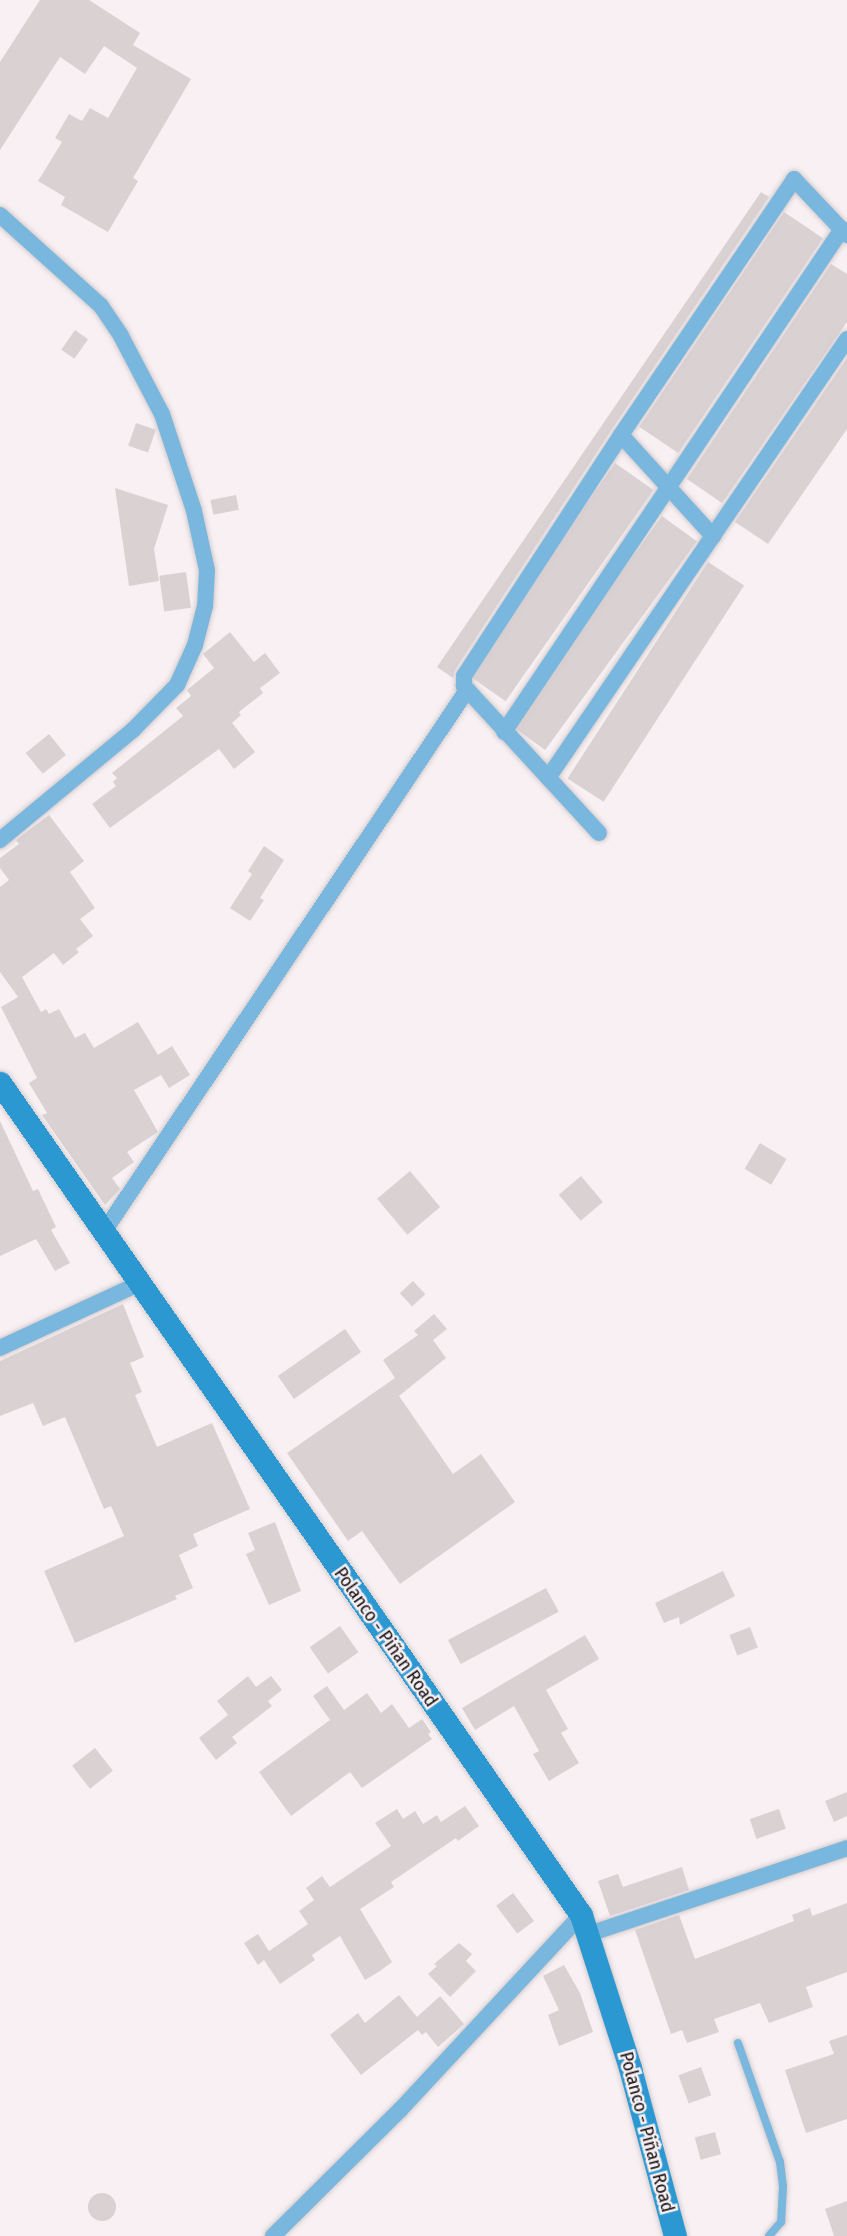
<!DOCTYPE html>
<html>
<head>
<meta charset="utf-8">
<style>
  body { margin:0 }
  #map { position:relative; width:847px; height:2236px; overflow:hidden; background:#f8f0f2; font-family:"Fira Sans Condensed",sans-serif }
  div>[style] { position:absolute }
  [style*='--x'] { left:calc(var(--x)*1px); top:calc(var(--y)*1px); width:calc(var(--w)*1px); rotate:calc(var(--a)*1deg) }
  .building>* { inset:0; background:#dad1d3; transform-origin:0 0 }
  .round { border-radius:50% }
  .roads { filter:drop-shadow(0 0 2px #d4ccce) drop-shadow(0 0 2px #d4ccce) }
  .service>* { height:8px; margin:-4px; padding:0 4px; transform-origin:4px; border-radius:4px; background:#7ab7de }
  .minor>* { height:16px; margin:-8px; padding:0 8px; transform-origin:8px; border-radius:8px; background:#7ab7de }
  .secondary>* { height:23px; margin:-11.5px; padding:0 11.5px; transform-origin:11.5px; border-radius:11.5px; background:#2c98d2 }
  span { translate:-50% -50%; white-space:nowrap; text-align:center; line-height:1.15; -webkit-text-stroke:5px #f8f0f2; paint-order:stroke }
  .street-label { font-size:19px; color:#151213 }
</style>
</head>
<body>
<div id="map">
  <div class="building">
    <i style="clip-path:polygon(40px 0,89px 0,140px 33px,133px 45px,191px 79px,133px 178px,138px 181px,108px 232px,61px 205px,65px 197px,38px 181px,62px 142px,55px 138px,69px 114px,82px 121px,90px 108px,108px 118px,137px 68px,104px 46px,85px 74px,60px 57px,0 150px,0 62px)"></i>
    <i style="clip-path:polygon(761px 192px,769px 197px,612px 429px,455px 670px,453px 678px,437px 667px)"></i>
    <i style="left:784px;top:212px;width:47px;height:259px;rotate:34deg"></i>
    <i style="clip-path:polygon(831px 264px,847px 274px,847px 322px,722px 503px,687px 479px)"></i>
    <i style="left:75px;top:330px;width:16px;height:24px;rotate:35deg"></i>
    <i style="clip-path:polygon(847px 358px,847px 429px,768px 544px,735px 522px)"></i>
    <i style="left:136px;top:423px;width:21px;height:24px;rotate:19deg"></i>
    <i style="left:615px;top:463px;width:47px;height:258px;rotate:35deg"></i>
    <i style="clip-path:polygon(115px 488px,168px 505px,154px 549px,159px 581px,129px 586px)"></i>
    <i style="left:236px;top:495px;width:15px;height:26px;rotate:79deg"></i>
    <i style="left:662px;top:516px;width:43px;height:258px;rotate:36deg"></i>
    <i style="left:708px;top:562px;width:43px;height:258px;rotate:33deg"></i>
    <i style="left:186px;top:572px;width:36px;height:27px;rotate:82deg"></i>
    <i style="clip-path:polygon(230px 632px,254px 662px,265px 653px,280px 673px,260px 688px,263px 693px,239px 712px,241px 715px,232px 723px,255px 752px,234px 769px,219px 749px,110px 828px,92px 804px,116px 786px,113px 782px,117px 778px,112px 773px,183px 716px,176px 708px,191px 696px,187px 690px,214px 668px,203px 654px)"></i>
    <i style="left:49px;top:734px;width:27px;height:30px;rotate:51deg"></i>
    <i style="clip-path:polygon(49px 815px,84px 861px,70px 872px,95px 908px,80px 919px,93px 936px,76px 949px,79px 952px,63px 965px,54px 953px,22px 977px,41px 1012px,46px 1009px,49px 1014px,59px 1009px,75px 1038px,85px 1033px,94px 1048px,138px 1022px,158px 1055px,172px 1046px,190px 1075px,169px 1088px,161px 1075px,134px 1090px,158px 1132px,127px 1152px,134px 1162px,112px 1178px,120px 1189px,105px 1205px,42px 1115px,47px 1113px,29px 1083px,37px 1078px,1px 1007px,18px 997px,0 972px,0 887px,9px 880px,0 868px,0 858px,19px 844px,16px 840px)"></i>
    <i style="clip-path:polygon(264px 846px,284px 860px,260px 898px,264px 900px,250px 921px,230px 908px,252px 874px,248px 871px)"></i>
    <i style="clip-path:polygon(0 1121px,33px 1191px,38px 1189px,56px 1227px,51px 1230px,70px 1263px,55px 1271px,36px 1239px,0 1256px)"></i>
    <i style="left:760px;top:1143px;width:31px;height:30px;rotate:31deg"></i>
    <i style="left:410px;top:1171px;width:47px;height:43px;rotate:50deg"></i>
    <i style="left:581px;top:1176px;width:34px;height:29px;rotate:50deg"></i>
    <i style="left:413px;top:1281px;width:18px;height:18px;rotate:47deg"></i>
    <i style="clip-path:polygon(123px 1304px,144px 1357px,130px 1363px,142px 1392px,135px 1395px,157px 1447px,212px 1423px,250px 1509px,193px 1534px,198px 1546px,179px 1555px,193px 1588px,175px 1596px,177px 1599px,75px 1643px,44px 1571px,124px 1536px,111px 1506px,104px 1509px,65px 1417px,43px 1426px,33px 1403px,0 1416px,0 1361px)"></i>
    <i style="clip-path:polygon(434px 1314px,447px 1329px,433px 1340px,446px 1358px,399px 1396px,453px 1474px,481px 1454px,515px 1502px,400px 1584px,362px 1531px,348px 1541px,287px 1453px,395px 1378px,383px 1360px,418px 1335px,414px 1331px)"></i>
    <i style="left:345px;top:1329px;width:28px;height:82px;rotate:55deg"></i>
    <i style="clip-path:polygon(275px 1522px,301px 1591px,269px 1605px,246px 1554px,255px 1550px,248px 1533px)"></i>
    <i style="clip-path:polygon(723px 1571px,735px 1596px,680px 1625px,679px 1617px,664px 1623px,655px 1603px)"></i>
    <i style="left:546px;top:1588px;width:27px;height:111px;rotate:62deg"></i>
    <i style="left:340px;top:1626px;width:32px;height:37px;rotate:55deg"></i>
    <i style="left:750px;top:1627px;width:22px;height:22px;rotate:69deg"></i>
    <i style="clip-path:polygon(585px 1635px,599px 1659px,546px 1690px,568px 1729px,561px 1733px,579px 1763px,549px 1781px,533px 1754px,539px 1751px,514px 1706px,475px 1730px,462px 1708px)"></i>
    <i style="clip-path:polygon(248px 1676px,256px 1687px,271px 1676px,282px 1690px,268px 1701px,272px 1706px,232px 1737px,237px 1743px,216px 1760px,199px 1738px,228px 1715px,217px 1701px)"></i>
    <i style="clip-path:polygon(327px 1686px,344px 1710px,367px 1693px,381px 1713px,392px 1704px,409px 1728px,422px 1719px,431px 1732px,428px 1734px,432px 1739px,362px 1788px,350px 1772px,291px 1816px,259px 1772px,330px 1720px,313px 1696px)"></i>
    <i style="left:95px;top:1748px;width:29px;height:29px;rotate:52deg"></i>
    <i style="clip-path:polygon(847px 1792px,847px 1816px,834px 1822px,825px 1801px)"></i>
    <i style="clip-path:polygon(465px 1806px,479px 1826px,458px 1841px,456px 1838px,391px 1882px,394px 1887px,360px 1909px,392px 1962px,380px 1971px,365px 1980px,340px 1936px,312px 1955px,315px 1960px,280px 1984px,264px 1960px,258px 1965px,244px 1943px,258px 1934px,269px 1951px,308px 1924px,299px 1911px,314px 1900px,306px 1888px,322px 1876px,330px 1887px,391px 1846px,375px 1823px,397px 1809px,403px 1819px,415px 1811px,423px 1824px,437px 1815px,441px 1822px)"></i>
    <i style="left:779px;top:1809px;width:21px;height:31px;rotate:71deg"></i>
    <i style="clip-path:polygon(682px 1867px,689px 1890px,610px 1916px,598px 1881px,618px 1874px,623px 1887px)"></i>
    <i style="left:513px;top:1893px;width:35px;height:21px;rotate:53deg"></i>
    <i style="clip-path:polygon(847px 1903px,847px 1972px,806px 1987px,813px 2007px,769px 2023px,760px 2003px,714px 2019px,719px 2032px,687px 2043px,682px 2030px,671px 2034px,635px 1930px,679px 1915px,695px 1959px,794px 1921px,792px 1915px,810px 1908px,812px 1916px)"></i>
    <i style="clip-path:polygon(459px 1943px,472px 1954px,466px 1961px,476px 1971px,450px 1997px,428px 1974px,437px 1966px,434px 1964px)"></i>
    <i style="clip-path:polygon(564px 1965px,580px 1993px,593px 2032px,559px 2046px,548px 2015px,559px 2010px,543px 1976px)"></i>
    <i style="clip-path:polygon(399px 1995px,417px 2017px,440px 1996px,464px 2024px,438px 2047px,426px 2032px,422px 2035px,418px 2030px,361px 2075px,330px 2035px,358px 2013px,365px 2023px)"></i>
    <i style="clip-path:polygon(847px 2035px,847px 2119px,806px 2133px,785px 2070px,834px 2054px,829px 2041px)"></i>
    <i style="left:701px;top:2067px;width:30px;height:24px;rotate:70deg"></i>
    <i style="left:715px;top:2132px;width:23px;height:21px;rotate:75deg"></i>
    <i class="round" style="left:88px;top:2193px;width:28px;height:28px"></i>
    <i style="clip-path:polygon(847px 2201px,847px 2236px,834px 2236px,825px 2209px)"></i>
  </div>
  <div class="roads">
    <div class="service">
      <i style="--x:738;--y:2043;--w:126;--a:70.6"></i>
      <i style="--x:780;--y:2162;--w:24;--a:83"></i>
      <i style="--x:783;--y:2186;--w:36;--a:93"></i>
      <i style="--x:781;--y:2222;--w:18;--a:131"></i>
    </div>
    <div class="minor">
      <i style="--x:0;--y:215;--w:136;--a:42"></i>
      <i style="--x:101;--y:306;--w:36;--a:56"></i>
      <i style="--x:121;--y:336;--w:88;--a:62.3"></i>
      <i style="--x:162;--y:414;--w:102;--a:71.7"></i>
      <i style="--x:194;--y:511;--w:60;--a:77.6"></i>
      <i style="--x:207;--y:570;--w:36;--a:93"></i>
      <i style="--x:205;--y:606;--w:40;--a:104.4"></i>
      <i style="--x:195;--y:645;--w:44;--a:114.2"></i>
      <i style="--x:177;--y:685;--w:63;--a:134.4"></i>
      <i style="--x:133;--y:730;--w:173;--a:140.4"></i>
      <i style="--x:621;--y:435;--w:137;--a:47.7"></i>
      <i style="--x:504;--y:732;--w:606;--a:-56.1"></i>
      <i style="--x:548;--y:778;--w:531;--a:-55.74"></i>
      <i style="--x:599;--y:833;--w:200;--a:-132.6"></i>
      <i style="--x:464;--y:686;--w:10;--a:-90"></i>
      <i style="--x:464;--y:676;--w:288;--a:-56.9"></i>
      <i style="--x:621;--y:435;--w:309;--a:-55.9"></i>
      <i style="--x:794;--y:179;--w:77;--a:46.6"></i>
      <i style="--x:103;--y:1233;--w:654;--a:-56.16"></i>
      <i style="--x:0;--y:1348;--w:152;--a:-24.9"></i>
      <i style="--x:589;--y:1934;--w:272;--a:-18.4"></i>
      <i style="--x:273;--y:2236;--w:179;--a:-44.8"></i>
      <i style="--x:400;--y:2110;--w:266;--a:-47.1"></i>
    </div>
    <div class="secondary">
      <i style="--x:0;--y:1083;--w:1015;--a:55.07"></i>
      <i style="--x:581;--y:1915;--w:161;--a:72.2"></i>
      <i style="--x:630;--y:2068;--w:174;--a:75"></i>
    </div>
  </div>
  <div class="street-label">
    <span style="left:386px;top:1637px;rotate:55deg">Polanco - Piñan Road</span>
    <span style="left:647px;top:2132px;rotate:75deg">Polanco - Piñan Road</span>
  </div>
</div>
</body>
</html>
